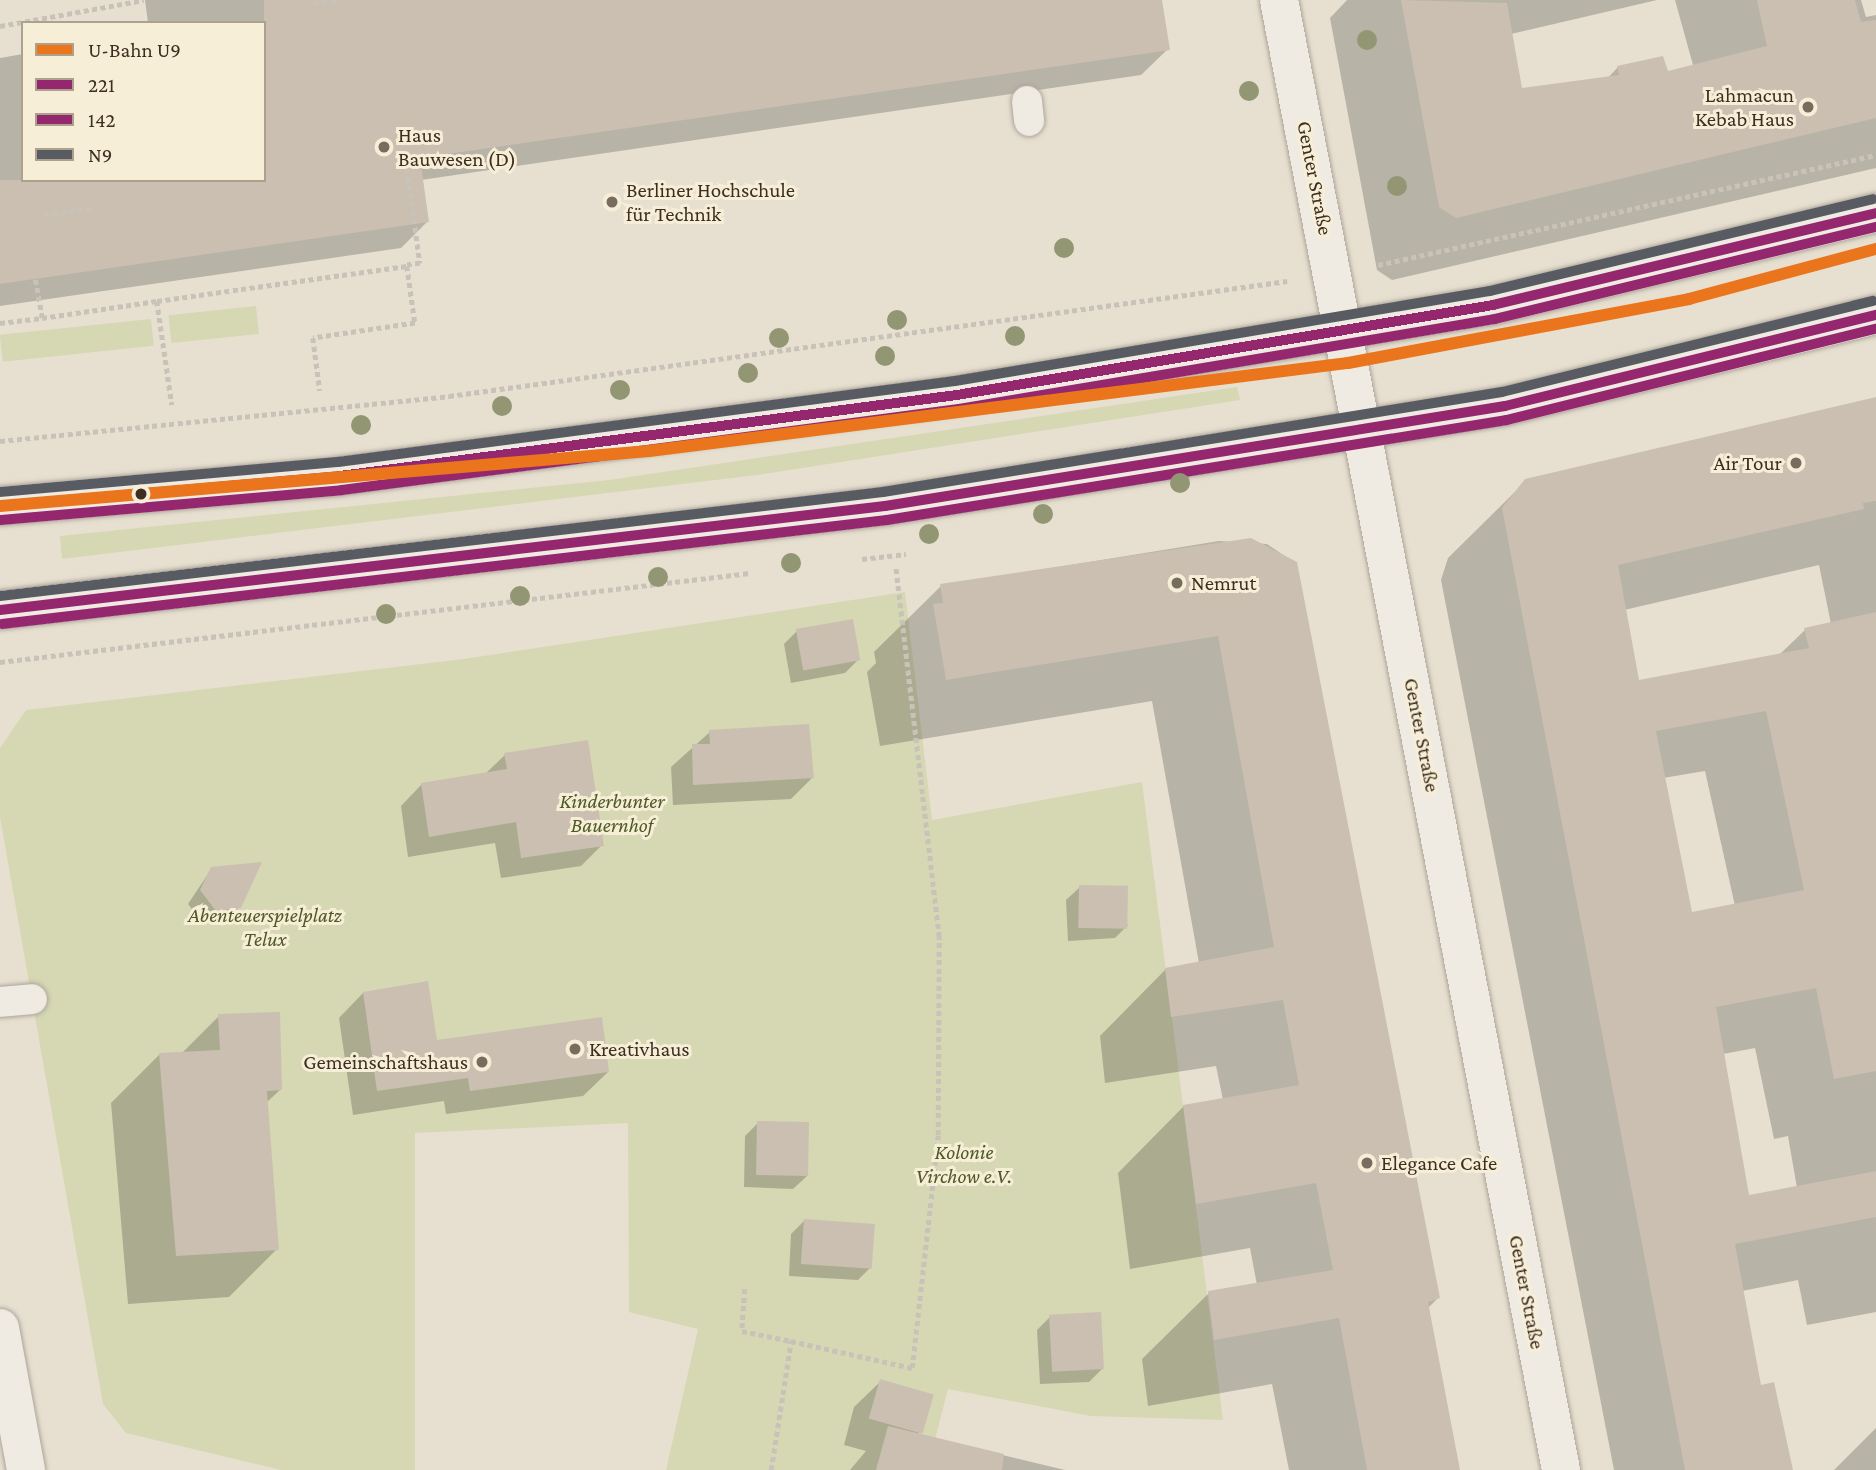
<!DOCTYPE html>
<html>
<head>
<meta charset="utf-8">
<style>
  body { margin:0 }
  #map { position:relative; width:1876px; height:1470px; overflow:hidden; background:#e7e0d1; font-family:"Crimson Pro",serif }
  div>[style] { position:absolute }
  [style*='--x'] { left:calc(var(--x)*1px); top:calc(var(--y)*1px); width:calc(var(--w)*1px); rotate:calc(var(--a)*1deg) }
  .green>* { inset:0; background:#d6d7b3; transform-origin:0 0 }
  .shadow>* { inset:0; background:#0003 }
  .building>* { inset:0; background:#cbbfb2; transform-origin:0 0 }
  .path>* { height:4.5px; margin-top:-2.25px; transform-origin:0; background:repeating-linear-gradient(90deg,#c8c2b9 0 5px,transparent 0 8.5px) }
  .roads { filter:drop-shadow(0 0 2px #ada599) drop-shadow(0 0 2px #ada599) }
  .service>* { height:30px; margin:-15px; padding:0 15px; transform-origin:15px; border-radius:15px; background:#efebe3 }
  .minor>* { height:38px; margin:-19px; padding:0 19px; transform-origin:19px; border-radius:19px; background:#efebe3 }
  .secondary>* { height:38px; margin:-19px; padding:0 19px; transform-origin:19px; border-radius:19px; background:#efebe3 }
  .bus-1>* { height:10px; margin:-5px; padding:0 5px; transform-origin:5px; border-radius:5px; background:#95276e }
  .bus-2>* { height:10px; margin:-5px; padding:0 5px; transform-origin:5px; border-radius:5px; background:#95276e }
  .bus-3>* { height:10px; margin:-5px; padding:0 5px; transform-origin:5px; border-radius:5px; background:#595b62 }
  .metro-1>* { height:12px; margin:-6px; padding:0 6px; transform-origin:6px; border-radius:6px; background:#ea751d }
  .trees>* { width:20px; height:20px; margin:-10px; border-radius:50%; background:#929673 }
  .dots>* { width:19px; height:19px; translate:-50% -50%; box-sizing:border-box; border:4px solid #f7eed8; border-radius:50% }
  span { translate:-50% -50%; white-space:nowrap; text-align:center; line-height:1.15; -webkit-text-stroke:6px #f7eed8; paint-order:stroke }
  .poi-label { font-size:21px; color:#3d2e20 }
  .right { translate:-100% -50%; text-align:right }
  .left { translate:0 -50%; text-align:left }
  .street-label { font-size:21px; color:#3d2e20 }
  .park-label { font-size:21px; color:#4d5a26; font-style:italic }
  .legend { position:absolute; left:21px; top:21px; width:245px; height:161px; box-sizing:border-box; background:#f7eed8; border:2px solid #ada18e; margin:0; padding:9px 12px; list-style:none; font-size:21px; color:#3d2e20 }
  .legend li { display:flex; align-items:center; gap:14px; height:35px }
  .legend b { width:35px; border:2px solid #ada18e }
</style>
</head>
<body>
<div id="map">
  <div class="green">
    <i style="left:256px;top:306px;width:28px;height:88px;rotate:84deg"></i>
    <i style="left:151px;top:319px;width:27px;height:152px;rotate:84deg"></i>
    <i style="clip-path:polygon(1237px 387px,1240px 400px,757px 475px,62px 559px,60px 536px,609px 480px)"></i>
    <i style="clip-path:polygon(905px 592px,932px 820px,1142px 782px,1223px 1420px,1091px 1416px,948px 1389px,927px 1470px,666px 1470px,698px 1329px,629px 1312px,628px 1123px,415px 1133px,415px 1470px,281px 1470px,126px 1433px,103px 1404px,0 817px,0 748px,26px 710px,464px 659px)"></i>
  </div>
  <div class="shadow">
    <i style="clip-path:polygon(145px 0,1160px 0,1168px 49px,1141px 75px,421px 180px,427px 222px,401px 248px,0 306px,0 58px,23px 54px,23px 180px,264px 180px,264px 23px,148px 23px)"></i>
    <i style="clip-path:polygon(1347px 0,1657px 0,1511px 34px,1521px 90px,1607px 79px,1618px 67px,1667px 74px,1693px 65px,1675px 0,1861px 0,1866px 17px,1876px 15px,1876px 168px,1392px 280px,1377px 270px,1330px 18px)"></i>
    <i style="clip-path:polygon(evenodd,1876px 399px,1876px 1312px,1807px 1325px,1798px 1280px,1742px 1291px,1760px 1387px,1791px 1470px,1614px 1470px,1441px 580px,1448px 558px,1526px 481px,1876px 399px,1819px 565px,1831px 624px,1805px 630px,1779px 655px,1638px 682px,1624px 610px,1819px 565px,1876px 399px,1705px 771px,1735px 906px,1691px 914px,1663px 778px,1705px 771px,1876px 399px,1755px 1048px,1774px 1139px,1788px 1136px,1797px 1188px,1748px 1197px,1723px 1054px,1755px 1048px)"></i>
    <i style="clip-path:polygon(1219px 541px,1267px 544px,1295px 563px,1438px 1298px,1428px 1308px,1458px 1470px,1289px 1470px,1272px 1384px,1148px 1406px,1142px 1359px,1209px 1293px,1257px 1285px,1250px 1248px,1130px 1269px,1118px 1173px,1184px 1106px,1223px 1100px,1216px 1066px,1105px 1083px,1100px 1036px,1166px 969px,1199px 963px,1152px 701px,880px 746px,867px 672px,876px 663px,874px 652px,941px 586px)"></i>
    <i style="clip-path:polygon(797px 631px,858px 660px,845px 673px,791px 683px,784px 644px)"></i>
    <i style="clip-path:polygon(710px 732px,812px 778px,791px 799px,673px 805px,671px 767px)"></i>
    <i style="clip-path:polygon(505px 755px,602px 845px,581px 866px,501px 878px,495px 843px,408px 857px,401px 806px,422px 784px,485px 774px)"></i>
    <i style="clip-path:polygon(212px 868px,239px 907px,226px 921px,203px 923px,188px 904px)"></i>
    <i style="clip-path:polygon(1080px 887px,1128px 925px,1115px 938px,1068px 941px,1066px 900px)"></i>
    <i style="clip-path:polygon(363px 993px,435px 1042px,608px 1072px,583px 1096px,446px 1114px,444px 1101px,353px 1115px,339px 1018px)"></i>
    <i style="clip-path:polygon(219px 1016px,281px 1089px,266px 1103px,277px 1249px,229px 1297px,128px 1304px,111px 1103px,159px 1055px,181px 1054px)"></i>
    <i style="clip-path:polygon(758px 1123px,807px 1176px,793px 1189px,744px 1187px,745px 1136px)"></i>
    <i style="clip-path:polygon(804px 1221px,871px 1267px,858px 1280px,789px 1276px,791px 1234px)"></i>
    <i style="clip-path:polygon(1050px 1317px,1102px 1369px,1089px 1382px,1040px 1384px,1037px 1330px)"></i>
    <i style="clip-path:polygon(881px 1381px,920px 1435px,1065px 1470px,850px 1470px,866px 1451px,844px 1445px,854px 1407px)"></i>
    <i style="clip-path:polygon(1876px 1428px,1876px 1470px,1834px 1470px)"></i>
  </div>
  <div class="building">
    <i style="clip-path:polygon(264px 0,1162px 0,1170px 50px,420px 158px,429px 222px,0 284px,0 180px,264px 180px)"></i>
    <i style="clip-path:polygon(1401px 0,1507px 3px,1522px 88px,1619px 75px,1617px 66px,1663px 56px,1668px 71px,1767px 46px,1757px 0,1855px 0,1861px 22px,1876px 20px,1876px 118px,1456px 218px,1439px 207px)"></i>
    <i style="clip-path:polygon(evenodd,1876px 397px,1876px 501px,1863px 503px,1864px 509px,1618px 565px,1639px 680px,1809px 648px,1804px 628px,1876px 612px,1876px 1071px,1834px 1079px,1816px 988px,1716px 1007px,1749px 1195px,1876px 1171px,1876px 1217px,1735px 1244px,1761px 1385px,1774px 1382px,1793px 1470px,1685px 1470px,1502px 508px,1525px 479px,1876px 397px,1766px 711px,1804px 890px,1692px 912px,1656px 731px,1766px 711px)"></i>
    <i style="clip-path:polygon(1251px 538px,1297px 562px,1440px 1298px,1428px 1302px,1460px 1470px,1367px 1470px,1339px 1318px,1214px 1340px,1208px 1291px,1333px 1270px,1316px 1183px,1196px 1204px,1183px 1105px,1299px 1085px,1283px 1000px,1171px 1017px,1165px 968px,1274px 947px,1218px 636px,946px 680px,933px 604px,943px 603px,940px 584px)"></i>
    <i style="left:853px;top:619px;width:42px;height:58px;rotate:80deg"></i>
    <i style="clip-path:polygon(809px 724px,814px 778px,693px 785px,692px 744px,710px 744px,709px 730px)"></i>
    <i style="clip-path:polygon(588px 740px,604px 846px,521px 858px,516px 822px,429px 837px,421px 783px,507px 769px,504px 753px)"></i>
    <i style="clip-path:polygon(262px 862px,241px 908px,216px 911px,200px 890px,211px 867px)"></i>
    <i style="left:1079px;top:885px;width:49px;height:43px;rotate:1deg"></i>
    <i style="clip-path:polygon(428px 981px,437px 1040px,602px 1017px,609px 1072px,470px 1091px,468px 1078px,377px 1091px,363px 992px)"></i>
    <i style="clip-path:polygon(280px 1012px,282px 1090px,267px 1091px,279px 1250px,176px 1256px,159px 1053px,220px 1050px,218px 1014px)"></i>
    <i style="left:757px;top:1121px;width:52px;height:54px;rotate:1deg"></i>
    <i style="left:804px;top:1219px;width:71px;height:45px;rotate:4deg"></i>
    <i style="left:1101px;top:1312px;width:57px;height:52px;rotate:87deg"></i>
    <i style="left:880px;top:1379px;width:56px;height:41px;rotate:16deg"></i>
    <i style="clip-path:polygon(888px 1426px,1004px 1454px,1002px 1470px,876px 1470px)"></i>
  </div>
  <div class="path">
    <i style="--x:314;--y:3;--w:27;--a:-6"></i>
    <i style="--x:0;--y:26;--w:146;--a:-10.2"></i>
    <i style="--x:406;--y:160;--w:104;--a:82.3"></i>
    <i style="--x:420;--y:263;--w:13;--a:171"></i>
    <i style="--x:44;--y:215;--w:48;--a:-8.5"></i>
    <i style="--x:1378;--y:265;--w:510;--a:-12.46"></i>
    <i style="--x:157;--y:301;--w:252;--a:-8"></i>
    <i style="--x:407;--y:266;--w:58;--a:82"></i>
    <i style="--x:415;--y:323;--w:103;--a:171.6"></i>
    <i style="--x:313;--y:338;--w:53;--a:82.5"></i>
    <i style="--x:42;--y:318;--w:116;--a:-8.4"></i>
    <i style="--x:157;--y:301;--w:105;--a:81.8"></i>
    <i style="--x:0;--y:323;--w:42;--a:-6.8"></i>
    <i style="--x:42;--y:318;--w:39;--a:-100"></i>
    <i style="--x:0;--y:441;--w:451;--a:-5.7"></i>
    <i style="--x:449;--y:396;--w:846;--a:-7.81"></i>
    <i style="--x:862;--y:559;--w:44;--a:-6.5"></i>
    <i style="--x:0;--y:662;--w:755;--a:-6.77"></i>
    <i style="--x:745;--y:1289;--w:42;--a:94.1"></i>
    <i style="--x:742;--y:1331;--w:50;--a:11.5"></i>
    <i style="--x:771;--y:1470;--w:131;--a:-81.2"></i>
    <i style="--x:791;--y:1341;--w:124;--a:12.6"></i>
    <i style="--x:912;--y:1368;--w:234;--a:-83.6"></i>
    <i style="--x:938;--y:1135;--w:198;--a:-89.7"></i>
    <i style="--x:939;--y:937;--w:371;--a:-96.7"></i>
  </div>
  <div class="roads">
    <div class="service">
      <i style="--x:1027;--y:101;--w:20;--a:84"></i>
      <i style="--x:0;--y:1002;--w:32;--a:-5"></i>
    </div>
    <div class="minor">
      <i style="--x:1279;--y:0;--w:1497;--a:79.14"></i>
      <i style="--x:0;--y:1328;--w:144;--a:79.6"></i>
    </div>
    <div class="secondary">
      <i style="--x:0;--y:506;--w:341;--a:-5"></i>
      <i style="--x:340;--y:476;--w:622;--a:-7.48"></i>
      <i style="--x:957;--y:395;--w:544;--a:-9.53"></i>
      <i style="--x:1493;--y:305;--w:394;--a:-13.5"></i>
      <i style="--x:0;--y:610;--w:891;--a:-6.7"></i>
      <i style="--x:885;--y:506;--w:628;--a:-9.16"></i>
      <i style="--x:1505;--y:406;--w:382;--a:-13.8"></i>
    </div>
  </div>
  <div class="bus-1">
    <i style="--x:0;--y:506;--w:341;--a:-5"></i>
    <i style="--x:340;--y:476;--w:622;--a:-7.48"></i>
    <i style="--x:957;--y:395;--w:544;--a:-9.53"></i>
    <i style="--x:1493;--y:305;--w:394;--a:-13.5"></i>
    <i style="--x:0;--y:610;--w:891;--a:-6.7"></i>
    <i style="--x:885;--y:506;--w:628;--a:-9.16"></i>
    <i style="--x:1505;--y:406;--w:382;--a:-13.8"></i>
  </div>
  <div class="bus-2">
    <i style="--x:1;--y:520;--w:342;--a:-5"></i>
    <i style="--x:342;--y:490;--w:622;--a:-7.48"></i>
    <i style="--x:959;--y:409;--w:544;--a:-9.53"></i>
    <i style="--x:1495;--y:319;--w:392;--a:-13.6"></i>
    <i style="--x:2;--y:624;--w:891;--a:-6.7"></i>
    <i style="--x:887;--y:520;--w:628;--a:-9.16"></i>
    <i style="--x:1507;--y:420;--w:380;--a:-13.9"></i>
  </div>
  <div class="bus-3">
    <i style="--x:0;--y:492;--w:339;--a:-5.1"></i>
    <i style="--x:338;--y:462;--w:622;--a:-7.48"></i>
    <i style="--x:955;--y:381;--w:543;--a:-9.55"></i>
    <i style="--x:1490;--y:291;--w:394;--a:-13.5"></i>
    <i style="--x:0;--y:596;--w:889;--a:-6.72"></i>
    <i style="--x:883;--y:492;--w:627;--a:-9.18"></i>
    <i style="--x:1502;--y:392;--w:382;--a:-13.8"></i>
  </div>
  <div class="metro-1">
    <i style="--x:0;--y:506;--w:651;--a:-4.84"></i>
    <i style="--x:649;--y:451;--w:705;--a:-7.18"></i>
    <i style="--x:1348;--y:363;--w:347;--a:-10.6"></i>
    <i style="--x:1689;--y:299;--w:194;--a:-15"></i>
  </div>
  <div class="trees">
    <i style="left:1367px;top:40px"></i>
    <i style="left:1249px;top:91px"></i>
    <i style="left:1397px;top:186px"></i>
    <i style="left:1064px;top:248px"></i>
    <i style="left:897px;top:320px"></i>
    <i style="left:1015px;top:336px"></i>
    <i style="left:779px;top:338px"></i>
    <i style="left:885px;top:356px"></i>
    <i style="left:748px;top:373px"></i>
    <i style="left:620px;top:390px"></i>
    <i style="left:502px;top:406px"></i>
    <i style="left:361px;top:425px"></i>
    <i style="left:1180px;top:483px"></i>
    <i style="left:1043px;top:514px"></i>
    <i style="left:929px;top:534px"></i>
    <i style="left:791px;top:563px"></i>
    <i style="left:658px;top:577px"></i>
    <i style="left:520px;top:596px"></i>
    <i style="left:386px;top:614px"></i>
  </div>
  <div class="dots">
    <i style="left:1808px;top:107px;background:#786c5e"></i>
    <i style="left:384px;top:147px;background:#786c5e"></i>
    <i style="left:612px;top:202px;background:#786c5e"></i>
    <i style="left:1796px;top:463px;background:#786c5e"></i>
    <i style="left:141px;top:494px;background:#3d2e20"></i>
    <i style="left:1177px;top:583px;background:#786c5e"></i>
    <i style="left:575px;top:1049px;background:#786c5e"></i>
    <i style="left:482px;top:1062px;background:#786c5e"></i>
    <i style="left:1367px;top:1163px;background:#786c5e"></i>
  </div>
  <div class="poi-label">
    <span class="right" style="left:1794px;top:107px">Lahmacun<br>Kebab Haus</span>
    <span class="left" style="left:398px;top:147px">Haus<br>Bauwesen (D)</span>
    <span class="left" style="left:626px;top:202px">Berliner Hochschule<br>für Technik</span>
    <span class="right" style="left:1782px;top:463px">Air Tour</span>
    <span class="left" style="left:1191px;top:583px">Nemrut</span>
    <span class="left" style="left:589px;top:1049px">Kreativhaus</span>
    <span class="right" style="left:468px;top:1062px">Gemeinschaftshaus</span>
    <span class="left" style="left:1381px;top:1163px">Elegance Cafe</span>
  </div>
  <div class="street-label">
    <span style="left:1315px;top:178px;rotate:79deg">Genter Straße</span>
    <span style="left:1422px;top:735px;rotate:79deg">Genter Straße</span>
    <span style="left:1527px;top:1292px;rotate:79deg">Genter Straße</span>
  </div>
  <div class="park-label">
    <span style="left:612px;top:813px">Kinderbunter<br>Bauernhof</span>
    <span style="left:265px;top:927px">Abenteuerspielplatz<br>Telux</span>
    <span style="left:964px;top:1164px">Kolonie<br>Virchow e.V.</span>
  </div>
  <ul class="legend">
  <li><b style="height:9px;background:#ea751d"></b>U-Bahn U9</li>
  <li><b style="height:9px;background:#95276e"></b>221</li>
  <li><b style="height:9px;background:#95276e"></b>142</li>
  <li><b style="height:9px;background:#595b62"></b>N9</li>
  </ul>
</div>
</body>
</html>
